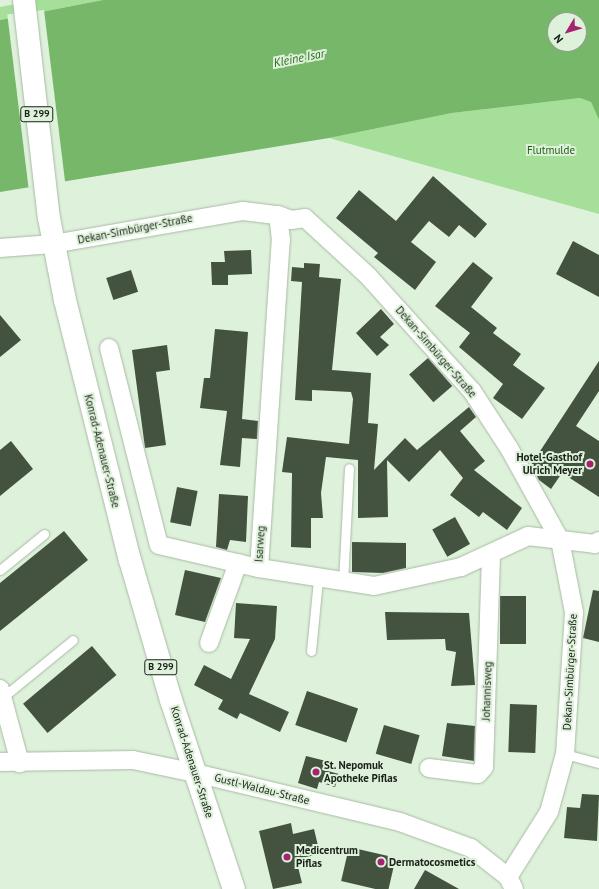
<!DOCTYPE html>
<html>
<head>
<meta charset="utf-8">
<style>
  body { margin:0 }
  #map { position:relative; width:599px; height:889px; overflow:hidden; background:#def1da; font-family:"PT Sans",sans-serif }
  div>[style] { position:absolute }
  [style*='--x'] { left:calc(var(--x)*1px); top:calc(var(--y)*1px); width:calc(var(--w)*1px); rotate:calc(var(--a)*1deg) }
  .green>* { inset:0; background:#a6df9a }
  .water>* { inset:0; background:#76b769 }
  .pier>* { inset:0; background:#def1da; transform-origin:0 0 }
  .building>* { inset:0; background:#445340; transform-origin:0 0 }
  .roads { filter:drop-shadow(0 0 1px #a8baa4) drop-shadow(0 0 1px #a8baa4) }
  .service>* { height:9px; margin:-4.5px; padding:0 4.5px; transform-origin:4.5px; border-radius:4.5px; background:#fff }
  .minor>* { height:18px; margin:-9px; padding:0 9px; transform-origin:9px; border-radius:9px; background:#fff }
  .primary>* { height:22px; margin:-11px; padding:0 11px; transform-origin:11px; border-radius:11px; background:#fff }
  .dots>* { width:11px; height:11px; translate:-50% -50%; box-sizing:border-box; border:2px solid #def1da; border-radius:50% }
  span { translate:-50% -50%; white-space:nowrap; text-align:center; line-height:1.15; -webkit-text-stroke:4px #def1da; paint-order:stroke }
  .shield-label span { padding:1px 3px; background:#def1da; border:1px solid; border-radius:3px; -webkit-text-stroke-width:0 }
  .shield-label { font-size:10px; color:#1a2119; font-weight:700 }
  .park-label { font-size:11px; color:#216013 }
  .street-label { font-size:11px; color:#1a2119 }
  .poi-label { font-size:11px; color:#1a2119; font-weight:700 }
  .right { translate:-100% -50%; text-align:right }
  .left { translate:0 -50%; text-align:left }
  .water-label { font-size:12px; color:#29681c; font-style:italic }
  .north { position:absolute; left:547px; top:12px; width:40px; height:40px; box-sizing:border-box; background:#def1da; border:1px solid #909e8d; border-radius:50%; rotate:232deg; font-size:11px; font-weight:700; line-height:16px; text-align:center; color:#1a2119 }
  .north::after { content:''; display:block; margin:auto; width:14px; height:18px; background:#a6236f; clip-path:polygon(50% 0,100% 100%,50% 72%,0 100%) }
</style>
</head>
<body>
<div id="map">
  <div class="green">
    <i style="clip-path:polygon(36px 0,103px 0,0 20px,0 7px)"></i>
    <i style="clip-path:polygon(580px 98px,591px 102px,599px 120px,599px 214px,329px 138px,452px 113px)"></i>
  </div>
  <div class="water">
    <i style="clip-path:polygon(evenodd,103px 0,599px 0,599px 120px,591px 102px,580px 98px,452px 113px,329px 138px,0 192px,0 20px,103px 0,555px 20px,579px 20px,579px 44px,555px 44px,555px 20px)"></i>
  </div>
  <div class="pier">
    <i style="left:44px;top:10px;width:174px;height:37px;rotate:83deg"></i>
  </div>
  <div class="building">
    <i style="clip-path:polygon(433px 176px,487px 224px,475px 238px,459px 225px,449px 237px,429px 221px,411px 242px,436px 262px,415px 290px,374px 257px,378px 253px,336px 218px,359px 190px,396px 221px)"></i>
    <i style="clip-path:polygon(573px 241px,599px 255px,599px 297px,556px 274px)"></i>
    <i style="clip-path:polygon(251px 250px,252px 274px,228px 275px,228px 285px,212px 285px,211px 262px,225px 262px,224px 251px)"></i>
    <i style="clip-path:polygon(473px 262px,493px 278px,471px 307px,497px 328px,493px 333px,521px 354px,513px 365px,545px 388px,522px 419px,493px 398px,503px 384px,459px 347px,470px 333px,435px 306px)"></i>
    <i style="clip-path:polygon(304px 263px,320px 264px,319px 277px,341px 279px,332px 370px,371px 373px,368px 423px,378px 424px,374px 470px,405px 438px,417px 450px,469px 407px,476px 417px,460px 431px,485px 461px,474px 470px,522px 508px,507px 530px,483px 512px,479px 517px,450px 495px,463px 478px,440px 450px,409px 482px,387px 460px,388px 517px,358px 518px,358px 460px,326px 457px,321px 493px,323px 518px,311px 518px,311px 548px,291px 547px,292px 473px,282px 472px,287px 437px,349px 444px,353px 399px,351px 392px,312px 390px,312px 401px,295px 400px,302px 282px,291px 281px,292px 267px,304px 268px)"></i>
    <i style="left:131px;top:270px;width:23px;height:26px;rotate:72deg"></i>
    <i style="clip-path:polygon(381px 309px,394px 324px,380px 337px,389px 345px,377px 356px,356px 333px)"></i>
    <i style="clip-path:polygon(0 315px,21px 340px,0 357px)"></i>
    <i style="clip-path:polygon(215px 329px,248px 332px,242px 419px,258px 421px,257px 439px,242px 438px,240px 467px,220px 465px,227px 411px,200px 408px,204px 378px,210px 378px)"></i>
    <i style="clip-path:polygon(167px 345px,170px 370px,156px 372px,166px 445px,145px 448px,132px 350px)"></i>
    <i style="left:428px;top:358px;width:37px;height:25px;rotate:49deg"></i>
    <i style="clip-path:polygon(599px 361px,599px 391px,576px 426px,599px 441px,599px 497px,562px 473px,551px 489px,539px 480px,531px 465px)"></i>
    <i style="clip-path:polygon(11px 441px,33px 469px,0 496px,0 450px)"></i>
    <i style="left:177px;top:487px;width:21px;height:36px;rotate:11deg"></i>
    <i style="clip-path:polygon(219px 494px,248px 496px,246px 542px,230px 540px,227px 550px,216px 547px)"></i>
    <i style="left:455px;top:517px;width:31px;height:26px;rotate:61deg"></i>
    <i style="clip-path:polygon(64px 531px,88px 560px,0 631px,0 583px)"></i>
    <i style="clip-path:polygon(352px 542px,406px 543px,406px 568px,383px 573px,352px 572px)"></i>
    <i style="clip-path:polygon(185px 570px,221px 578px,205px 622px,175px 615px)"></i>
    <i style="clip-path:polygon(593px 590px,599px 591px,599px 642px,583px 638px)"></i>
    <i style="left:500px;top:596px;width:26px;height:48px"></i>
    <i style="clip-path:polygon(236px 603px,277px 606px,275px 639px,249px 694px,289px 712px,280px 732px,240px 713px,237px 719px,218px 709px,223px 700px,194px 685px,204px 665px,231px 679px,250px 639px,234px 638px)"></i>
    <i style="clip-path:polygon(385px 612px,469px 613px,475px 685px,451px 686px,456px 652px,446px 650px,445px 639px,387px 640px)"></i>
    <i style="left:92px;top:646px;width:38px;height:90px;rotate:50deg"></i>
    <i style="left:307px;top:691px;width:54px;height:36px;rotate:19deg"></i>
    <i style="left:510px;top:704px;width:27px;height:48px;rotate:2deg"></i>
    <i style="clip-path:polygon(447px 723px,475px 726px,474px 761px,442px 756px)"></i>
    <i style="left:384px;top:725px;width:37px;height:30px;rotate:16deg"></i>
    <i style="clip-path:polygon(306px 756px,326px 761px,324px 770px,339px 774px,335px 787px,319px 782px,317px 789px,298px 783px)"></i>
    <i style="clip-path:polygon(582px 794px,599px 795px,597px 841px,564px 838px,567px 807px,580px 808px)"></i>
    <i style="clip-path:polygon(291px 823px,293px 834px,314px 829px,320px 854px,296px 859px,302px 883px,273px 889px,259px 831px)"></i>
    <i style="left:349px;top:847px;width:48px;height:35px;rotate:13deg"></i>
    <i style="clip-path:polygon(425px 870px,459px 889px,414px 889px)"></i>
  </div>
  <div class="roads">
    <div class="service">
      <i style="--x:0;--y:570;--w:57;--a:-39.3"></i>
      <i style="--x:343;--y:582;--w:114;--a:-87"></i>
      <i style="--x:311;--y:651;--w:72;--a:-84.4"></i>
      <i style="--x:3;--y:697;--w:90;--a:-39.2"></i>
      <i style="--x:565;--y:754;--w:35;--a:15"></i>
    </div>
    <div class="minor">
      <i style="--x:0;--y:248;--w:53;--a:-4.3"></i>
      <i style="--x:53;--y:244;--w:193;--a:-9.9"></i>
      <i style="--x:243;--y:211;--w:35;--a:7"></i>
      <i style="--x:278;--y:215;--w:14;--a:21"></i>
      <i style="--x:291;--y:220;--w:14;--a:-8"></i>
      <i style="--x:305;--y:218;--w:86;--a:42.6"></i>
      <i style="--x:368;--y:276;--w:155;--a:47.9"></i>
      <i style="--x:472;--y:391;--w:68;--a:57"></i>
      <i style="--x:509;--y:448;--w:105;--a:61"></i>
      <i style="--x:560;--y:540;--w:73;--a:79"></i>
      <i style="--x:574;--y:612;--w:142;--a:93.6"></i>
      <i style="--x:565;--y:754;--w:60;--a:105.4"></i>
      <i style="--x:549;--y:812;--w:77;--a:122.2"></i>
      <i style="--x:508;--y:877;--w:13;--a:63"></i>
      <i style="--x:109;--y:348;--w:203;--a:75.8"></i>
      <i style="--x:159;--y:545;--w:103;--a:13"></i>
      <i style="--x:259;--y:568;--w:329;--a:-86.2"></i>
      <i style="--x:281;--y:240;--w:25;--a:-97"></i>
      <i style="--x:259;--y:568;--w:116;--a:8.9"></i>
      <i style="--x:374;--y:586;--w:89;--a:-12.3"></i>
      <i style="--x:461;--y:567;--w:74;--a:-24.8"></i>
      <i style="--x:528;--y:536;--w:67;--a:6.8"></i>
      <i style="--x:595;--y:544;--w:5;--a:-37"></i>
      <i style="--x:209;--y:643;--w:85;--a:-70.1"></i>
      <i style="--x:0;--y:689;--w:77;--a:74.9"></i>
      <i style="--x:0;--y:762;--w:133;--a:-0.9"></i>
      <i style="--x:133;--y:760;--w:63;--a:11.8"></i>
      <i style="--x:195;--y:773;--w:211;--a:13.4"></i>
      <i style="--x:400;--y:822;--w:76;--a:20.1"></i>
      <i style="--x:471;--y:848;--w:47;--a:38.1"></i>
      <i style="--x:429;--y:768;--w:49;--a:7"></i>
      <i style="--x:478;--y:774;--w:9;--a:-49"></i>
      <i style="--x:484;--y:767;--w:211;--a:-88.1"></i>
    </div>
    <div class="primary">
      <i style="--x:24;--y:0;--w:219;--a:83.5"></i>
      <i style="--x:49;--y:218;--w:84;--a:79"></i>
      <i style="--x:65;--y:300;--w:268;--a:76"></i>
      <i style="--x:130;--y:560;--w:146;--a:73.7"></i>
      <i style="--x:171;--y:700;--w:199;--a:71.6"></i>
    </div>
  </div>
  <div class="dots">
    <i style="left:590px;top:464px;background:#a6236f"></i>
    <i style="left:316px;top:772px;background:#a6236f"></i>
    <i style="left:287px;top:857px;background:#a6236f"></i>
    <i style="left:381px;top:862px;background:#a6236f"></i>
  </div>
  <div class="shield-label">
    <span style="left:37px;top:114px">B 299</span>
    <span style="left:161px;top:667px">B 299</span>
  </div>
  <div class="park-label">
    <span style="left:551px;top:150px">Flutmulde</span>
  </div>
  <div class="street-label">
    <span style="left:135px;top:229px;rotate:-11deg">Dekan-Simbürger-Straße</span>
    <span style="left:436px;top:352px;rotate:49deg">Dekan-Simbürger-Straße</span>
    <span style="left:102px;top:451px;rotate:76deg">Konrad-Adenauer-Straße</span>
    <span style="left:260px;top:544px;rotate:-86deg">Isarweg</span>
    <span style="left:570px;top:672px;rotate:-87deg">Dekan-Simbürger-Straße</span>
    <span style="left:487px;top:691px;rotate:-88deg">Johannisweg</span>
    <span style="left:192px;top:762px;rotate:72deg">Konrad-Adenauer-Straße</span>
    <span style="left:262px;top:789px;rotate:14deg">Gustl-Waldau-Straße</span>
  </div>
  <div class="poi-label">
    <span class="right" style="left:582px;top:464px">Hotel-Gasthof<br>Ulrich Meyer</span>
    <span class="left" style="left:324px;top:772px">St. Nepomuk<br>Apotheke Piflas</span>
    <span class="left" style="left:296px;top:857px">Medicentrum<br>Piflas</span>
    <span class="left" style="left:389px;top:862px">Dermatocosmetics</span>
  </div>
  <div class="water-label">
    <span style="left:299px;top:58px;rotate:-11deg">Kleine Isar</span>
  </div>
  <div class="north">N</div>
</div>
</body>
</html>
